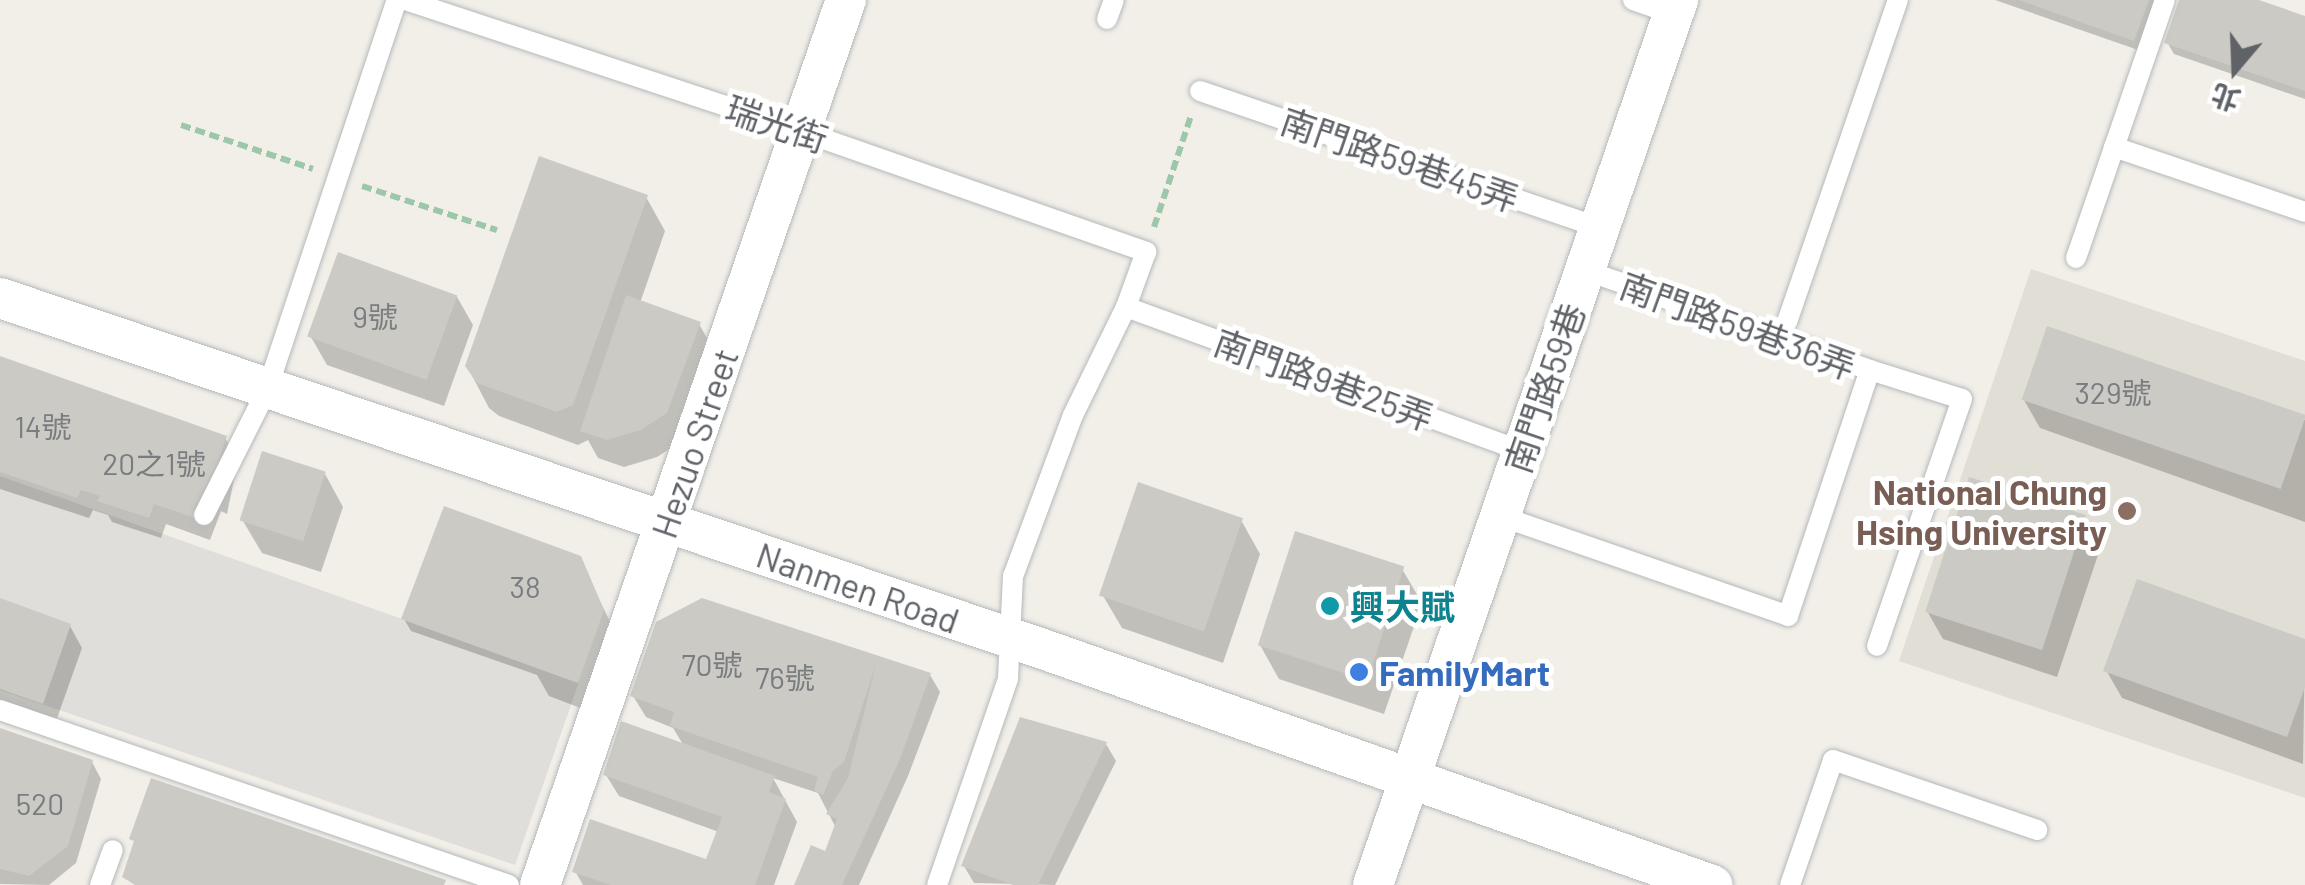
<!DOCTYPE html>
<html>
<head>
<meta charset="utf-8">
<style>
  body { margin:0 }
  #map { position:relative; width:2305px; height:885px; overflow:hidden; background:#f1efe8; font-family:Barlow,"Noto Sans TC",sans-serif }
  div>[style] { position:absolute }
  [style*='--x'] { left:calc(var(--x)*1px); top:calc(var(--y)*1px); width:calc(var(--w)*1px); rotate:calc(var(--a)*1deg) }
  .industrial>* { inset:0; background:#e0deda }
  .education>* { inset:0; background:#e1ded6 }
  .shadow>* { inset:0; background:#0003 }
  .building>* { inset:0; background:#cccac5; transform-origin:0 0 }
  .path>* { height:6px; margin-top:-3px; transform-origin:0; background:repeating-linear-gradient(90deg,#9cc7a9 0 10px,transparent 0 15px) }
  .roads { filter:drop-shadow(0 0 2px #b5b8bc) drop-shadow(0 0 2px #b5b8bc) }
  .service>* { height:20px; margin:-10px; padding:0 10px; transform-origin:10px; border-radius:10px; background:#fff }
  .minor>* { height:40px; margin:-20px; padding:0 20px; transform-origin:20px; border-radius:20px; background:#fff }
  .dots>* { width:28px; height:28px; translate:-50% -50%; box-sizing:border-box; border:5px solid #fff; border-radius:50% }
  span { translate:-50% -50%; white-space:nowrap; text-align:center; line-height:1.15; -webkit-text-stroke:10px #fff; paint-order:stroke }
  .number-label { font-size:30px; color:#7a7d7f }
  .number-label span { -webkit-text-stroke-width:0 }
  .street-label { font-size:35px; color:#5f6368 }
  .education-label { font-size:35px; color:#785e54; font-weight:700 }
  .right { translate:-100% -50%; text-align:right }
  .culture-label { font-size:35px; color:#0d838f; font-weight:700 }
  .left { translate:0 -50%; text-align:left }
  .shop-label { font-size:35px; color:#366cbe; font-weight:700 }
  .north { position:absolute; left:2185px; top:20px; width:100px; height:100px; -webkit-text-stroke:8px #fff; paint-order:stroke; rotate:199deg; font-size:28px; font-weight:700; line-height:40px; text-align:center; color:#5f6368 }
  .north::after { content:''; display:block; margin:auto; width:35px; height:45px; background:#5f6368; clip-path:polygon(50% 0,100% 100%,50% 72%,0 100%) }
</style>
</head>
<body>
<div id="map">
  <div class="industrial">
    <i style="clip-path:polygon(0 476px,579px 682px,515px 865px,0 690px)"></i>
  </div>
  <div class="education">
    <i style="clip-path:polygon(2031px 269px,2305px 361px,2305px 798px,1899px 661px)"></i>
  </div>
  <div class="shadow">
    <i style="clip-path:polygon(1995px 0,2159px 0,2141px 51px)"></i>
    <i style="clip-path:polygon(2181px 0,2253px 0,2305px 18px,2305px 99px,2174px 54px,2167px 42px)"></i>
    <i style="clip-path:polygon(646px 197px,665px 231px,640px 303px,699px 324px,715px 352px,682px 441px,657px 457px,624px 467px,598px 458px,588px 440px,578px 445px,499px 416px,489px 408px,467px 366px)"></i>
    <i style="clip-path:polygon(457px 297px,473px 325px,444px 406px,327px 365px,311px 337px)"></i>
    <i style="clip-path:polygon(2049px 329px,2305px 420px,2305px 522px,2040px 428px,2024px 400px)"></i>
    <i style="clip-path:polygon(0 358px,225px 438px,238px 460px,227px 514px,221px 511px,210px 540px,166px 524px,161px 538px,112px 522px,108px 515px,93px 510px,89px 518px,0 489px)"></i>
    <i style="clip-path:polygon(325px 474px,343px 507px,321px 572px,262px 553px,243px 521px)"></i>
    <i style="clip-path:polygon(2085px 518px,2101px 546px,2057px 677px,1943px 639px,1927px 611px)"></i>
    <i style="clip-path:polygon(1241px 520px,1260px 554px,1223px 663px,1122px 628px,1102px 594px)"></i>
    <i style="clip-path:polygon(579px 558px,621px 644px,596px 714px,549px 696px,537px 675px,411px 631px,404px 619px)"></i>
    <i style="clip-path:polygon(1402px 569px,1422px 603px,1384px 714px,1279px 679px,1260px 645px)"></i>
    <i style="clip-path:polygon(0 601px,70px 626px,82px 648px,55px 724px,0 705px)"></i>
    <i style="clip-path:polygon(703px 601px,930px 675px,940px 692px,908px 776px,859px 885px,797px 885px,827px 854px,836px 828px,818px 793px,773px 778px,797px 822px,774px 885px,583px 885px,575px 871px,707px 862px,719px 832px,619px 796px,606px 775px,684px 746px,673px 728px,646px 717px,633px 696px)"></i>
    <i style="clip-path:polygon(2305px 642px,2303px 764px,2122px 698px,2106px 670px)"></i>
    <i style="clip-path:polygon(0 731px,92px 762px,101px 779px,76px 863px,49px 885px,0 884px)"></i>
    <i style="clip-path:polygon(1106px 744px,1116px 761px,1055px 885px,974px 883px,964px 866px)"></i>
  </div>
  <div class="building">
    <i style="clip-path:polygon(2019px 0,2149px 0,2134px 41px)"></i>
    <i style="clip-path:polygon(2179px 0,2259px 0,2305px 16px,2305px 91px,2164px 43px)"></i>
    <i style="clip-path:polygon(539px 156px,648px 195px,573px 405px,557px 412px,477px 383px,465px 366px)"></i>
    <i style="left:338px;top:252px;width:127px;height:90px;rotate:20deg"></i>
    <i style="clip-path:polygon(626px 295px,701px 322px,667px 413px,641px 430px,607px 440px,580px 431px)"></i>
    <i style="left:2047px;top:326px;width:274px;height:78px;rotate:19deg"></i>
    <i style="clip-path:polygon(0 356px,227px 436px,220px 456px,226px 458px,198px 519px,154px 504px,149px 518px,97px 501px,100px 496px,81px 490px,77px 498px,0 472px)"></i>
    <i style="left:262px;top:451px;width:67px;height:73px;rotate:18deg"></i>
    <i style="left:1969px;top:477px;width:123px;height:142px;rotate:18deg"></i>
    <i style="left:1138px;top:482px;width:111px;height:120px;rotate:19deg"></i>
    <i style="clip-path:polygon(444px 506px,581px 556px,604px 610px,578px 683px,401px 619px)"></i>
    <i style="left:1295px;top:531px;width:115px;height:120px;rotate:18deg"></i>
    <i style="clip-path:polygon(2137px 579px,2305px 639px,2305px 687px,2287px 737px,2103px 671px)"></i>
    <i style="clip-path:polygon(0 598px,71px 624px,43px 704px,0 689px)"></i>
    <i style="clip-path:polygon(702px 598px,931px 673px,900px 759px,842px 885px,794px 885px,811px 845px,825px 851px,837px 819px,826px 814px,848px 778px,876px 664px,844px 762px,833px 771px,823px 795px,814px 790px,818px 777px,670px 726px,674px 712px,630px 696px,656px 622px)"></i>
    <i style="clip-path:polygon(1020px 717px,1107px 742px,1038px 885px,1013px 885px,961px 866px)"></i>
    <i style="clip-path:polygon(621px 721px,775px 776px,769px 792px,786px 799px,755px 885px,611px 885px,572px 872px,590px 819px,706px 859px,722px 817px,603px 775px)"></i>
    <i style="clip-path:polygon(0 728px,93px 760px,68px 846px,29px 876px,0 869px)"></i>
    <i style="clip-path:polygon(151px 778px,446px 880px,444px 885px,135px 885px,122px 877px,134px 841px,129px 839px)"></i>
  </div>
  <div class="path">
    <i style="--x:181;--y:125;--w:139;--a:18.4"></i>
    <i style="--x:362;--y:186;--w:142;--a:18.1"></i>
    <i style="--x:1154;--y:227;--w:117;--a:-71.6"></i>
  </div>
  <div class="roads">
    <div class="service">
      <i style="--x:405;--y:0;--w:417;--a:18.3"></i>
      <i style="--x:801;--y:131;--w:366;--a:19.3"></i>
      <i style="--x:1146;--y:252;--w:59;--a:110"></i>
      <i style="--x:1126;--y:307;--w:120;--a:116.1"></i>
      <i style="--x:1073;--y:415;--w:172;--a:110.4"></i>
      <i style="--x:1013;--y:576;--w:103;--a:92.8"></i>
      <i style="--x:1008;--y:679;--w:218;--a:109"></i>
      <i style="--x:1633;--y:0;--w:42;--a:19.3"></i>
      <i style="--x:1107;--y:19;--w:20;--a:-70"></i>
      <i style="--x:1200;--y:91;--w:424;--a:18.9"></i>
      <i style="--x:2114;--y:147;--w:202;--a:18.8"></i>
      <i style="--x:2076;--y:258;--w:273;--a:-71"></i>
      <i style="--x:1126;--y:307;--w:421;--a:20"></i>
      <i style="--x:1787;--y:322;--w:341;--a:-71"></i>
      <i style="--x:1870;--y:370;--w:96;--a:17.5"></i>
      <i style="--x:1962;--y:399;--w:261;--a:109"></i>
      <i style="--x:204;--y:515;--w:140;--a:-63.3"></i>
      <i style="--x:267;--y:390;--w:411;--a:-71.6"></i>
      <i style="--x:1500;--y:516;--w:305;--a:19.1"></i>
      <i style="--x:1788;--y:616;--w:259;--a:-71.6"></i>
      <i style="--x:1870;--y:370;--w:302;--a:-160.7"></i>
      <i style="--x:0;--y:710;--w:538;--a:18.97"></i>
      <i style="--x:100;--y:885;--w:37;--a:-70"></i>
      <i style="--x:1790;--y:885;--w:132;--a:-71"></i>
      <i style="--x:1833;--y:760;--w:216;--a:18.9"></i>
    </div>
    <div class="minor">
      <i style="--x:0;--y:298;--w:1097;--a:18.6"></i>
      <i style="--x:1040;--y:648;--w:713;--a:19.43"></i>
      <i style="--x:540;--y:885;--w:936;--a:-70.93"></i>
      <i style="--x:1373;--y:885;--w:936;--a:-70.98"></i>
    </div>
  </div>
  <div class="dots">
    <i style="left:2127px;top:511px;background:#8d6e63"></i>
    <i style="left:1330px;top:606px;background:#0f9aa8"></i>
    <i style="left:1359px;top:672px;background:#3f7fe0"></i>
  </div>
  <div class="number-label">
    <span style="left:375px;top:316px">9號</span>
    <span style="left:2113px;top:392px">329號</span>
    <span style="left:43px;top:426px">14號</span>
    <span style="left:154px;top:463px">20之1號</span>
    <span style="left:525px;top:586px">38</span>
    <span style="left:712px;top:664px">70號</span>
    <span style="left:785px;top:677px">76號</span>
    <span style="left:40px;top:803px">520</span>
  </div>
  <div class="street-label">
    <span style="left:777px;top:123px;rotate:19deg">瑞光街</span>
    <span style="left:1400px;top:159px;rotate:19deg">南門路59巷45弄</span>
    <span style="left:1738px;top:325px;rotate:20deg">南門路59巷36弄</span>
    <span style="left:1324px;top:379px;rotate:20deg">南門路9巷25弄</span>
    <span style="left:1544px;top:388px;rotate:-71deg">南門路59巷</span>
    <span style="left:694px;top:443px;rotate:-71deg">Hezuo Street</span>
    <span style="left:858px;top:587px;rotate:19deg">Nanmen Road</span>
  </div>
  <div class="education-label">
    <span class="right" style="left:2107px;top:511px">National Chung<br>Hsing University</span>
  </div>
  <div class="culture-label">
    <span class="left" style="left:1350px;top:606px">興大賦</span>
  </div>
  <div class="shop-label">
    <span class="left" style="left:1379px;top:672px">FamilyMart</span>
  </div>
  <div class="north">北</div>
</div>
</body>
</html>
